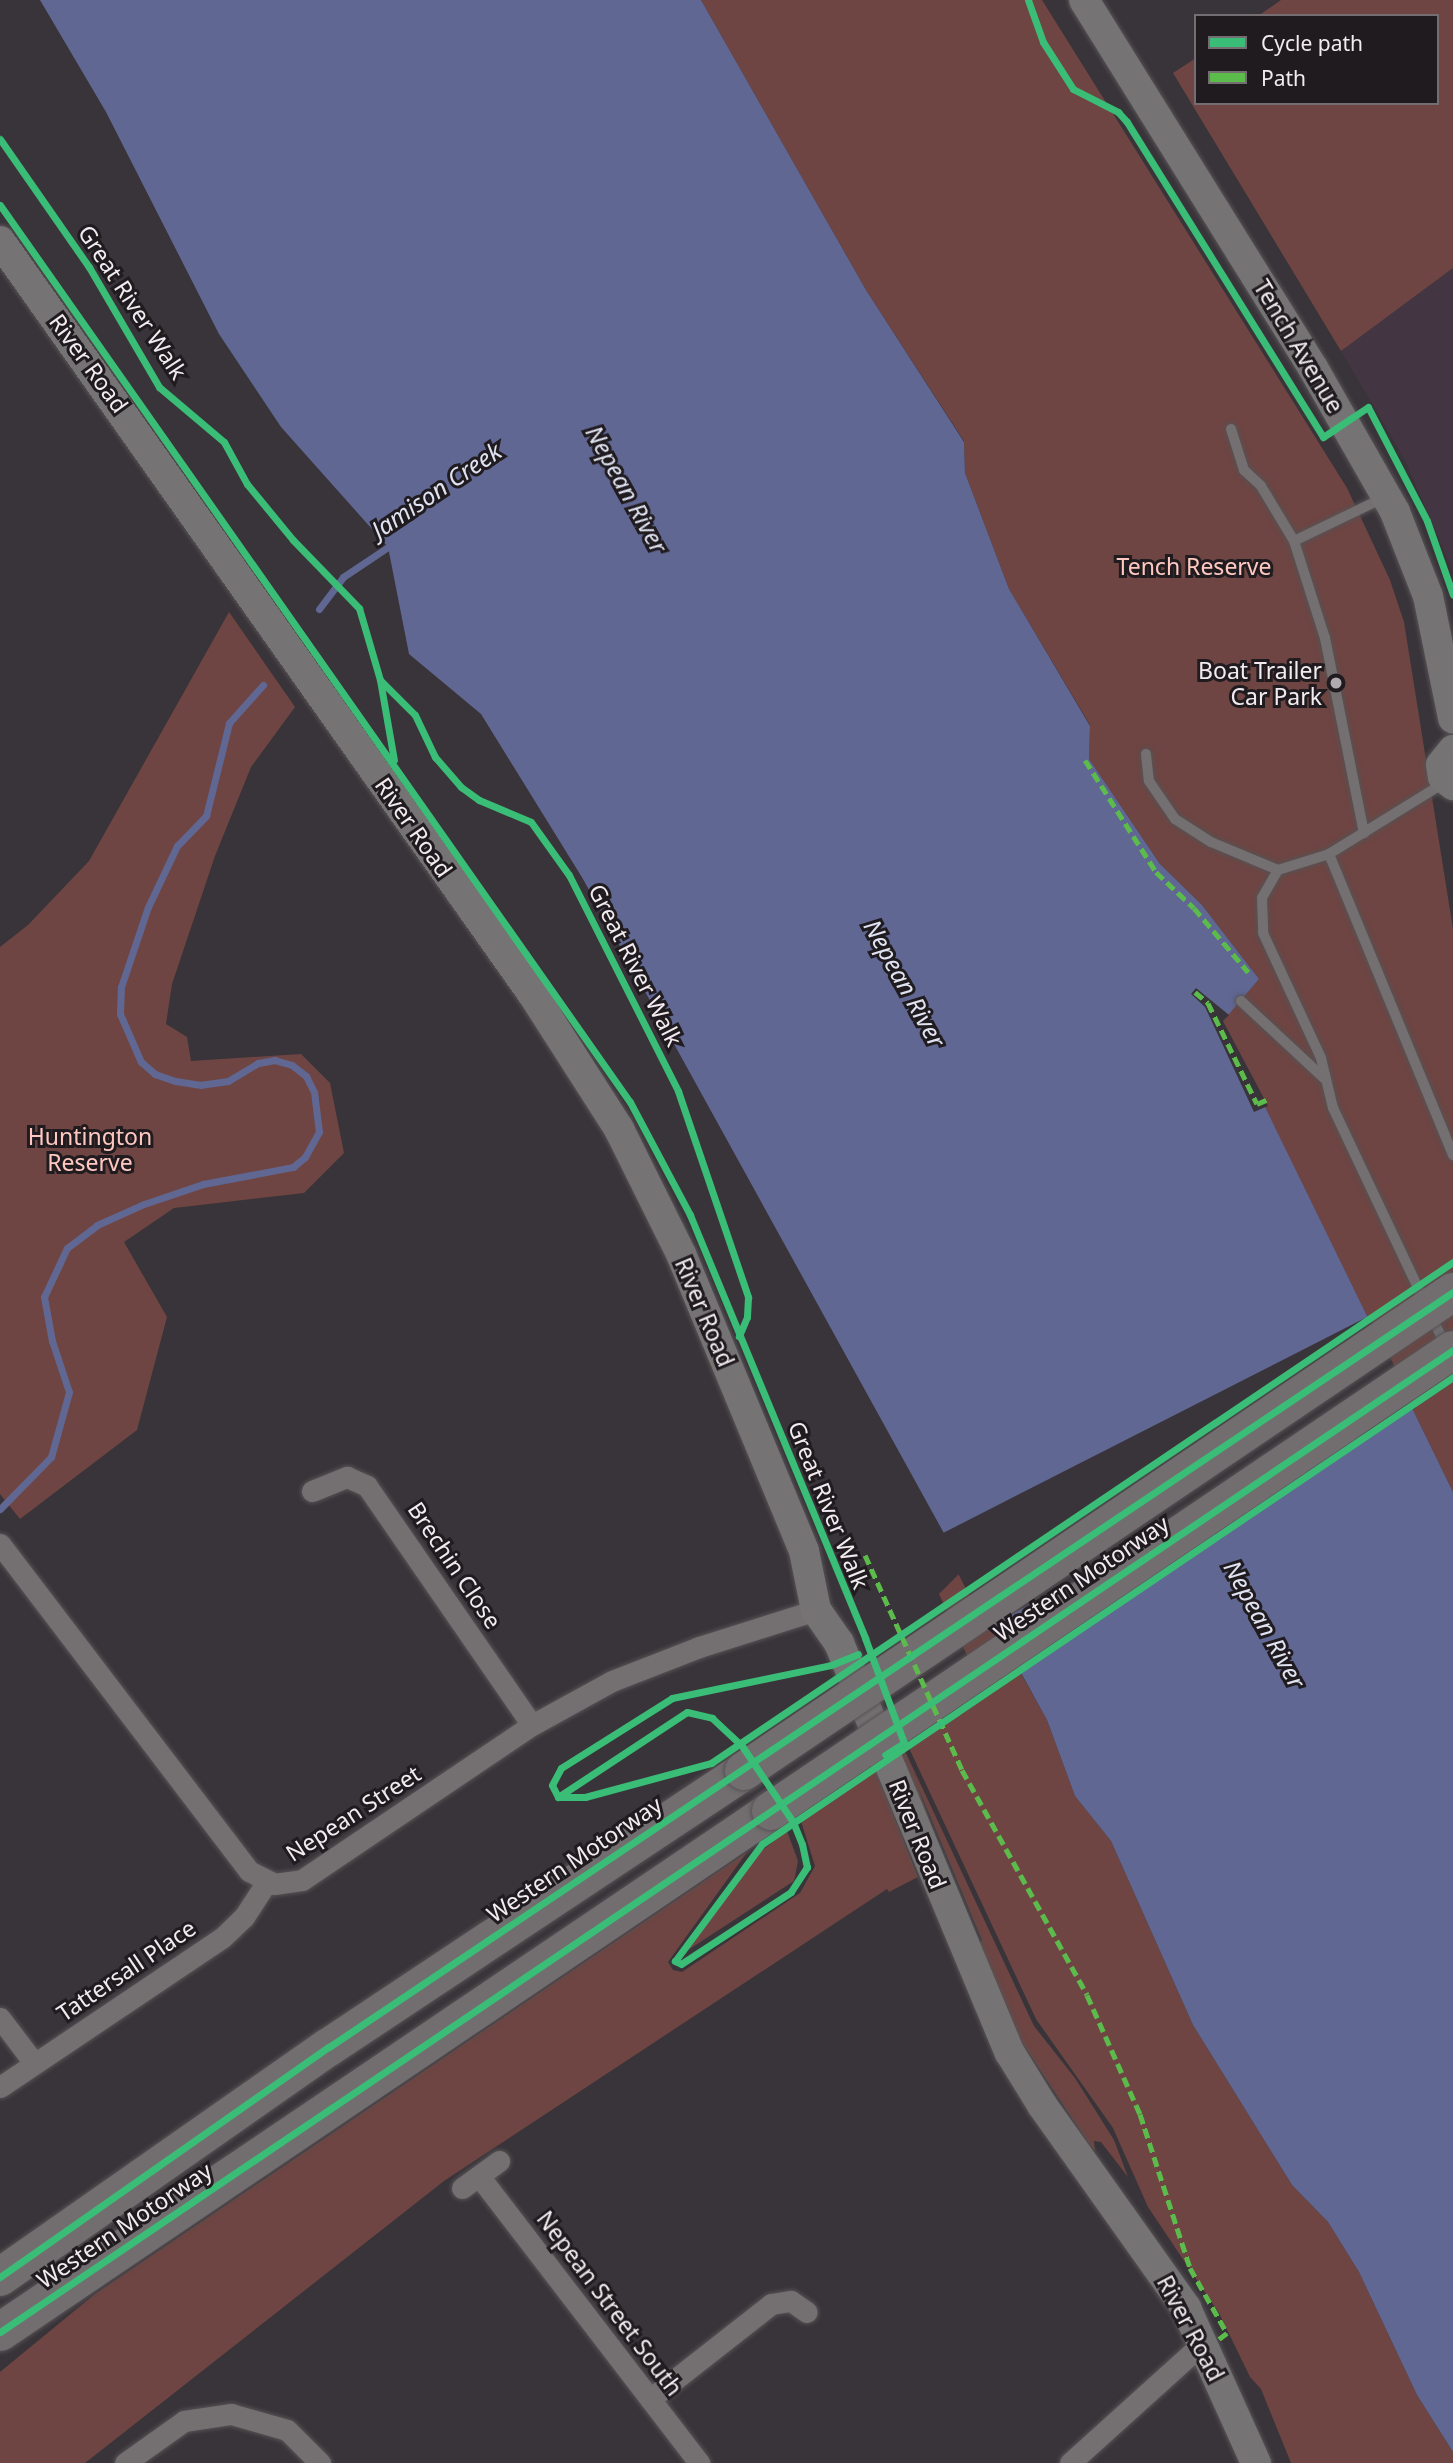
<!DOCTYPE html>
<html>
<head>
<meta charset="utf-8">
<style>
  body { margin:0 }
  #map { position:relative; width:1453px; height:2463px; overflow:hidden; background:#393439; font-family:"Noto Sans",sans-serif }
  div>[style] { position:absolute }
  [style*='--x'] { left:calc(var(--x)*1px); top:calc(var(--y)*1px); width:calc(var(--w)*1px); rotate:calc(var(--a)*1deg) }
  .built>* { inset:0; background:#433541 }
  .green>* { inset:0; background:#6e4542 }
  .water>* { inset:0; background:#606793 }
  .pier>* { inset:0; background:#393439; transform-origin:0 0 }
  .stream>* { height:7px; margin:-3.5px; padding:0 3.5px; transform-origin:3.5px; border-radius:3.5px; background:#606793 }
  .roads { filter:drop-shadow(0 0 2px #565255) drop-shadow(0 0 2px #565255) }
  .lane>* { height:10px; margin:-5px; padding:0 5px; transform-origin:5px; border-radius:5px; background:#747072 }
  .street>* { height:21px; margin:-10.5px; padding:0 10.5px; transform-origin:10.5px; border-radius:10.5px; background:#747072 }
  .secondary>* { height:30px; margin:-15px; padding:0 15px; transform-origin:15px; border-radius:15px; background:#767375 }
  .highway>* { height:38px; margin:-19px; padding:0 19px; transform-origin:19px; border-radius:19px; background:#726e70 }
  .bridges { filter:drop-shadow(0 0 2px #565255) drop-shadow(0 0 2px #565255) }
  .highway-bridge>* { height:38px; margin:-19px; padding:0 19px; transform-origin:19px; border-radius:19px; background:#726e70 }
  .quiet>* { height:5px; margin-top:-2.5px; transform-origin:0; background:repeating-linear-gradient(90deg,#5cbc4b 0 10px,transparent 0 15px) }
  .cycleway>* { height:7px; margin:-3.5px; padding:0 3.5px; transform-origin:3.5px; border-radius:3.5px; background:#3abd76 }
  .dots>* { width:19px; height:19px; translate:-50% -50%; box-sizing:border-box; border:4px solid #201b1f; border-radius:50% }
  span { translate:-50% -50%; white-space:nowrap; text-align:center; line-height:1.15; -webkit-text-stroke:6px #201b1f; paint-order:stroke }
  .street-label { font-size:23px; color:#f2ebf0 }
  .park-label { font-size:23px; color:#fec8c1 }
  .poi-label { font-size:23px; color:#f2ebf0 }
  .right { translate:-100% -50%; text-align:right }
  .water-label { font-size:24px; color:#dfe3f2; font-style:italic }
  .legend { position:absolute; left:1194px; top:14px; width:245px; height:91px; box-sizing:border-box; background:#201b1f; border:2px solid #746e73; margin:0; padding:9px 12px; list-style:none; font-size:21px; color:#f2ebf0 }
  .legend li { display:flex; align-items:center; gap:14px; height:35px }
  .legend b { width:35px; border:2px solid #746e73 }
</style>
</head>
<body>
<div id="map">
  <div class="built">
    <i style="clip-path:polygon(1453px 268px,1453px 572px,1405px 460px,1341px 351px)"></i>
  </div>
  <div class="green">
    <i style="clip-path:polygon(701px 0,1042px 0,1347px 488px,1390px 580px,1404px 622px,1453px 929px,1453px 1492px,1222px 1020px,1259px 979px,1202px 905px,1160px 864px,1089px 759px,1090px 725px,1009px 589px,965px 473px,964px 441px,866px 290px)"></i>
    <i style="clip-path:polygon(1281px 0,1453px 0,1453px 268px,1341px 351px,1173px 73px,1196px 58px,1196px 103px,1437px 103px,1437px 16px,1258px 16px)"></i>
    <i style="clip-path:polygon(229px 612px,295px 707px,251px 767px,215px 856px,172px 984px,166px 1024px,187px 1037px,191px 1061px,301px 1054px,330px 1083px,344px 1153px,304px 1193px,174px 1208px,124px 1242px,167px 1317px,137px 1430px,20px 1519px,0 1494px,0 947px,28px 925px,89px 861px)"></i>
    <i style="clip-path:polygon(963px 1570px,1047px 1720px,1075px 1796px,1111px 1841px,1193px 2025px,1292px 2185px,1328px 2222px,1359px 2272px,1417px 2395px,1453px 2452px,1453px 2463px,1291px 2463px,1261px 2389px,1250px 2377px,1219px 2313px,1148px 2207px,1113px 2128px,1036px 2019px,909px 1748px,986px 1697px,939px 1594px)"></i>
    <i style="clip-path:polygon(905px 1751px,1034px 2026px,1075px 2078px,1114px 2140px,1128px 2177px,1101px 2142px,1094px 2141px,1095px 2151px,1089px 2144px,1013px 2029px,976px 1949px,982px 1940px,918px 1787px,935px 1836px,901px 1754px)"></i>
    <i style="clip-path:polygon(876px 1771px,918px 1877px,889px 1892px,887px 1889px,444px 2181px,85px 2463px,0 2463px,0 2372px,95px 2294px,747px 1852px,668px 1962px,673px 1970px,682px 1972px,800px 1893px,815px 1866px,801px 1821px)"></i>
    <i style="clip-path:polygon(787px 1831px,798px 1861px,794px 1881px,688px 1950px,757px 1854px)"></i>
  </div>
  <div class="water">
    <i style="clip-path:polygon(40px 0,701px 0,866px 290px,964px 442px,965px 473px,1009px 589px,1090px 726px,1089px 759px,1160px 864px,1202px 905px,1259px 979px,1223px 1021px,1453px 1492px,1453px 2452px,1417px 2395px,1359px 2272px,1328px 2222px,1292px 2185px,1193px 2025px,1111px 1841px,1075px 1796px,1047px 1720px,583px 879px,481px 714px,409px 654px,388px 547px,281px 427px,219px 334px,106px 112px)"></i>
  </div>
  <div class="pier">
    <i style="clip-path:polygon(1196px 988px,1229px 1015px,1223px 1021px,1268px 1106px,1254px 1112px,1205px 1007px,1191px 994px)"></i>
    <i style="left:1369px;top:1316px;width:103px;height:483px;rotate:63deg"></i>
  </div>
  <div class="stream">
    <i style="--x:319;--y:609;--w:40;--a:-53"></i>
    <i style="--x:343;--y:577;--w:61;--a:-33.7"></i>
    <i style="--x:0;--y:1509;--w:73;--a:-45.6"></i>
    <i style="--x:51;--y:1457;--w:67;--a:-74.5"></i>
    <i style="--x:69;--y:1392;--w:54;--a:-108.4"></i>
    <i style="--x:52;--y:1341;--w:45;--a:-100.3"></i>
    <i style="--x:44;--y:1297;--w:54;--a:-64.9"></i>
    <i style="--x:67;--y:1248;--w:38;--a:-37"></i>
    <i style="--x:97;--y:1225;--w:51;--a:-24.1"></i>
    <i style="--x:144;--y:1204;--w:62;--a:-18.7"></i>
    <i style="--x:203;--y:1184;--w:92;--a:-10.7"></i>
    <i style="--x:293;--y:1167;--w:16;--a:-40"></i>
    <i style="--x:305;--y:1157;--w:29;--a:-61"></i>
    <i style="--x:319;--y:1132;--w:40;--a:-97.1"></i>
    <i style="--x:314;--y:1092;--w:18;--a:-117"></i>
    <i style="--x:306;--y:1076;--w:18;--a:-142"></i>
    <i style="--x:292;--y:1065;--w:18;--a:-164"></i>
    <i style="--x:275;--y:1060;--w:17;--a:170"></i>
    <i style="--x:258;--y:1063;--w:35;--a:149"></i>
    <i style="--x:228;--y:1081;--w:27;--a:172"></i>
    <i style="--x:201;--y:1085;--w:26;--a:-171"></i>
    <i style="--x:175;--y:1081;--w:21;--a:-161"></i>
    <i style="--x:155;--y:1074;--w:18;--a:-139"></i>
    <i style="--x:141;--y:1062;--w:52;--a:-113.6"></i>
    <i style="--x:120;--y:1014;--w:27;--a:-88"></i>
    <i style="--x:121;--y:987;--w:84;--a:-71.4"></i>
    <i style="--x:148;--y:907;--w:68;--a:-64.6"></i>
    <i style="--x:177;--y:846;--w:42;--a:-46"></i>
    <i style="--x:206;--y:816;--w:96;--a:-76.1"></i>
    <i style="--x:229;--y:723;--w:51;--a:-48.2"></i>
  </div>
  <div class="roads">
    <div class="lane">
      <i style="--x:1231;--y:429;--w:43;--a:72.4"></i>
      <i style="--x:1244;--y:470;--w:23;--a:43"></i>
      <i style="--x:1261;--y:486;--w:64;--a:59"></i>
      <i style="--x:1294;--y:541;--w:102;--a:72.3"></i>
      <i style="--x:1325;--y:638;--w:199;--a:78.7"></i>
      <i style="--x:1294;--y:541;--w:99;--a:-25.8"></i>
      <i style="--x:1146;--y:754;--w:27;--a:84"></i>
      <i style="--x:1149;--y:781;--w:46;--a:55.6"></i>
      <i style="--x:1175;--y:819;--w:43;--a:32.6"></i>
      <i style="--x:1211;--y:842;--w:73;--a:22.7"></i>
      <i style="--x:1278;--y:870;--w:53;--a:-17.4"></i>
      <i style="--x:1329;--y:854;--w:135;--a:-31.7"></i>
      <i style="--x:1329;--y:854;--w:326;--a:67.6"></i>
      <i style="--x:1278;--y:870;--w:32;--a:120"></i>
      <i style="--x:1262;--y:898;--w:35;--a:88"></i>
      <i style="--x:1263;--y:933;--w:138;--a:65.1"></i>
      <i style="--x:1321;--y:1058;--w:51;--a:76.5"></i>
      <i style="--x:1333;--y:1108;--w:264;--a:64.7"></i>
      <i style="--x:1241;--y:1001;--w:116;--a:42.9"></i>
    </div>
    <div class="street">
      <i style="--x:312;--y:1491;--w:38;--a:-22"></i>
      <i style="--x:347;--y:1477;--w:22;--a:24"></i>
      <i style="--x:367;--y:1486;--w:290;--a:55.4"></i>
      <i style="--x:0;--y:1544;--w:411;--a:52.7"></i>
      <i style="--x:249;--y:1871;--w:28;--a:27"></i>
      <i style="--x:274;--y:1884;--w:28;--a:-8"></i>
      <i style="--x:302;--y:1880;--w:277;--a:-34"></i>
      <i style="--x:532;--y:1725;--w:91;--a:-28.8"></i>
      <i style="--x:612;--y:1681;--w:93;--a:-21.3"></i>
      <i style="--x:699;--y:1647;--w:123;--a:-17.5"></i>
      <i style="--x:0;--y:2018;--w:56;--a:52.9"></i>
      <i style="--x:0;--y:2087;--w:267;--a:-33.9"></i>
      <i style="--x:222;--y:1938;--w:30;--a:-44"></i>
      <i style="--x:244;--y:1917;--w:40;--a:-57.1"></i>
      <i style="--x:479;--y:2176;--w:362;--a:52.5"></i>
      <i style="--x:462;--y:2188;--w:46;--a:-36.1"></i>
      <i style="--x:650;--y:2399;--w:154;--a:-38.1"></i>
      <i style="--x:771;--y:2304;--w:20;--a:-9"></i>
      <i style="--x:791;--y:2301;--w:19;--a:35"></i>
      <i style="--x:125;--y:2463;--w:72;--a:-35.4"></i>
      <i style="--x:184;--y:2421;--w:48;--a:-8.5"></i>
      <i style="--x:231;--y:2414;--w:58;--a:15.9"></i>
      <i style="--x:287;--y:2430;--w:47;--a:45"></i>
      <i style="--x:1070;--y:2463;--w:179;--a:-42.1"></i>
    </div>
    <div class="secondary">
      <i style="--x:1084;--y:0;--w:433;--a:58.1"></i>
      <i style="--x:1313;--y:368;--w:166;--a:60.3"></i>
      <i style="--x:1395;--y:512;--w:90;--a:68.6"></i>
      <i style="--x:1428;--y:596;--w:125;--a:78.4"></i>
      <i style="--x:0;--y:241;--w:925;--a:54.73"></i>
      <i style="--x:534;--y:996;--w:158;--a:57.4"></i>
      <i style="--x:619;--y:1129;--w:140;--a:63.6"></i>
      <i style="--x:681;--y:1254;--w:321;--a:67.5"></i>
      <i style="--x:804;--y:1551;--w:60;--a:78.5"></i>
      <i style="--x:816;--y:1610;--w:40;--a:55.1"></i>
      <i style="--x:839;--y:1643;--w:444;--a:67.4"></i>
      <i style="--x:1010;--y:2053;--w:61;--a:58.4"></i>
      <i style="--x:1042;--y:2105;--w:249;--a:54.6"></i>
      <i style="--x:1186;--y:2308;--w:170;--a:65.7"></i>
      <i style="--x:1453;--y:750;--w:19;--a:129"></i>
      <i style="--x:1441;--y:765;--w:12;--a:81"></i>
      <i style="--x:1443;--y:777;--w:13;--a:39"></i>
    </div>
    <div class="highway">
      <i style="--x:0;--y:2277;--w:401;--a:-35"></i>
      <i style="--x:329;--y:2047;--w:498;--a:-33.6"></i>
      <i style="--x:0;--y:2332;--w:931;--a:-34.05"></i>
    </div>
  </div>
  <div class="bridges">
    <div class="highway-bridge">
      <i style="--x:744;--y:1771;--w:856;--a:-34.04"></i>
      <i style="--x:771;--y:1811;--w:823;--a:-34.06"></i>
    </div>
  </div>
  <div class="quiet">
    <i style="--x:1085;--y:760;--w:133;--a:57.6"></i>
    <i style="--x:1156;--y:872;--w:52;--a:43.5"></i>
    <i style="--x:1194;--y:908;--w:84;--a:49.8"></i>
    <i style="--x:1195;--y:992;--w:17;--a:40"></i>
    <i style="--x:1208;--y:1003;--w:112;--a:64.1"></i>
    <i style="--x:1257;--y:1104;--w:12;--a:-24"></i>
    <i style="--x:865;--y:1555;--w:236;--a:65.7"></i>
    <i style="--x:962;--y:1770;--w:257;--a:60.9"></i>
    <i style="--x:1087;--y:1995;--w:130;--a:66"></i>
    <i style="--x:1140;--y:2114;--w:162;--a:72"></i>
    <i style="--x:1190;--y:2268;--w:75;--a:60.4"></i>
    <i style="--x:1227;--y:2333;--w:10;--a:143"></i>
  </div>
  <div class="cycleway">
    <i style="--x:1028;--y:0;--w:45;--a:70.3"></i>
    <i style="--x:1043;--y:42;--w:56;--a:57.4"></i>
    <i style="--x:1073;--y:89;--w:51;--a:27.1"></i>
    <i style="--x:1118;--y:112;--w:13;--a:48"></i>
    <i style="--x:1127;--y:122;--w:371;--a:58.1"></i>
    <i style="--x:1323;--y:437;--w:54;--a:-33.7"></i>
    <i style="--x:1368;--y:407;--w:128;--a:62.6"></i>
    <i style="--x:1427;--y:521;--w:78;--a:70.6"></i>
    <i style="--x:0;--y:139;--w:156;--a:55.2"></i>
    <i style="--x:89;--y:267;--w:139;--a:59.7"></i>
    <i style="--x:159;--y:387;--w:85;--a:40.2"></i>
    <i style="--x:224;--y:442;--w:48;--a:61.3"></i>
    <i style="--x:247;--y:484;--w:72;--a:50.6"></i>
    <i style="--x:293;--y:540;--w:95;--a:45.9"></i>
    <i style="--x:359;--y:608;--w:75;--a:73.7"></i>
    <i style="--x:380;--y:680;--w:81;--a:80.1"></i>
    <i style="--x:0;--y:205;--w:1096;--a:54.92"></i>
    <i style="--x:630;--y:1102;--w:128;--a:62"></i>
    <i style="--x:690;--y:1215;--w:458;--a:67.5"></i>
    <i style="--x:865;--y:1638;--w:112;--a:69.6"></i>
    <i style="--x:904;--y:1743;--w:22;--a:148"></i>
    <i style="--x:380;--y:680;--w:49;--a:45"></i>
    <i style="--x:415;--y:715;--w:47;--a:64.5"></i>
    <i style="--x:435;--y:757;--w:40;--a:49"></i>
    <i style="--x:461;--y:787;--w:22;--a:36"></i>
    <i style="--x:479;--y:800;--w:56;--a:22.9"></i>
    <i style="--x:531;--y:822;--w:65;--a:54.4"></i>
    <i style="--x:569;--y:875;--w:242;--a:63.2"></i>
    <i style="--x:678;--y:1091;--w:218;--a:71.2"></i>
    <i style="--x:748;--y:1297;--w:20;--a:93"></i>
    <i style="--x:747;--y:1317;--w:21;--a:113"></i>
    <i style="--x:558;--y:1797;--w:154;--a:-33.4"></i>
    <i style="--x:687;--y:1712;--w:26;--a:13"></i>
    <i style="--x:712;--y:1718;--w:41;--a:43"></i>
    <i style="--x:742;--y:1746;--w:92;--a:56.1"></i>
    <i style="--x:793;--y:1822;--w:24;--a:68"></i>
    <i style="--x:802;--y:1844;--w:24;--a:78"></i>
    <i style="--x:807;--y:1867;--w:30;--a:123"></i>
    <i style="--x:791;--y:1892;--w:131;--a:146.8"></i>
    <i style="--x:681;--y:1964;--w:7;--a:-153"></i>
    <i style="--x:675;--y:1961;--w:146;--a:-53.4"></i>
    <i style="--x:762;--y:1844;--w:834;--a:-34.05"></i>
    <i style="--x:558;--y:1797;--w:27;--a:0"></i>
    <i style="--x:585;--y:1797;--w:131;--a:-15.1"></i>
    <i style="--x:711;--y:1763;--w:895;--a:-34.03"></i>
    <i style="--x:558;--y:1797;--w:13;--a:-117"></i>
    <i style="--x:552;--y:1785;--w:19;--a:-62"></i>
    <i style="--x:561;--y:1768;--w:131;--a:-32.2"></i>
    <i style="--x:672;--y:1698;--w:162;--a:-11.7"></i>
    <i style="--x:831;--y:1665;--w:29;--a:-22"></i>
    <i style="--x:0;--y:2277;--w:401;--a:-35"></i>
    <i style="--x:329;--y:2047;--w:1354;--a:-33.89"></i>
    <i style="--x:0;--y:2332;--w:1754;--a:-34.05"></i>
  </div>
  <div class="dots">
    <i style="left:1336px;top:683px;background:#b1abb0"></i>
  </div>
  <div class="street-label">
    <span style="left:133px;top:302px;rotate:57deg">Great River Walk</span>
    <span style="left:1299px;top:346px;rotate:59deg">Tench Avenue</span>
    <span style="left:89px;top:363px;rotate:54deg">River Road</span>
    <span style="left:414px;top:827px;rotate:55deg">River Road</span>
    <span style="left:636px;top:965px;rotate:63deg">Great River Walk</span>
    <span style="left:705px;top:1312px;rotate:67deg">River Road</span>
    <span style="left:829px;top:1505px;rotate:68deg">Great River Walk</span>
    <span style="left:455px;top:1565px;rotate:56deg">Brechin Close</span>
    <span style="left:1081px;top:1578px;rotate:-34deg">Western Motorway</span>
    <span style="left:353px;top:1813px;rotate:-33deg">Nepean Street</span>
    <span style="left:918px;top:1834px;rotate:68deg">River Road</span>
    <span style="left:574px;top:1859px;rotate:-34deg">Western Motorway</span>
    <span style="left:126px;top:1970px;rotate:-34deg">Tattersall Place</span>
    <span style="left:124px;top:2225px;rotate:-34deg">Western Motorway</span>
    <span style="left:610px;top:2303px;rotate:53deg">Nepean Street South</span>
    <span style="left:1191px;top:2328px;rotate:62deg">River Road</span>
  </div>
  <div class="park-label">
    <span style="left:1194px;top:566px">Tench Reserve</span>
    <span style="left:90px;top:1149px">Huntington<br>Reserve</span>
  </div>
  <div class="poi-label">
    <span class="right" style="left:1322px;top:683px">Boat Trailer<br>Car Park</span>
  </div>
  <div class="water-label">
    <span style="left:627px;top:489px;rotate:61deg">Nepean River</span>
    <span style="left:436px;top:490px;rotate:-34deg">Jamison Creek</span>
    <span style="left:905px;top:983px;rotate:61deg">Nepean River</span>
    <span style="left:1265px;top:1624px;rotate:61deg">Nepean River</span>
  </div>
  <ul class="legend">
  <li><b style="height:9px;background:#3abd76"></b>Cycle path</li>
  <li><b style="height:9px;background:#5cbc4b"></b>Path</li>
  </ul>
</div>
</body>
</html>
